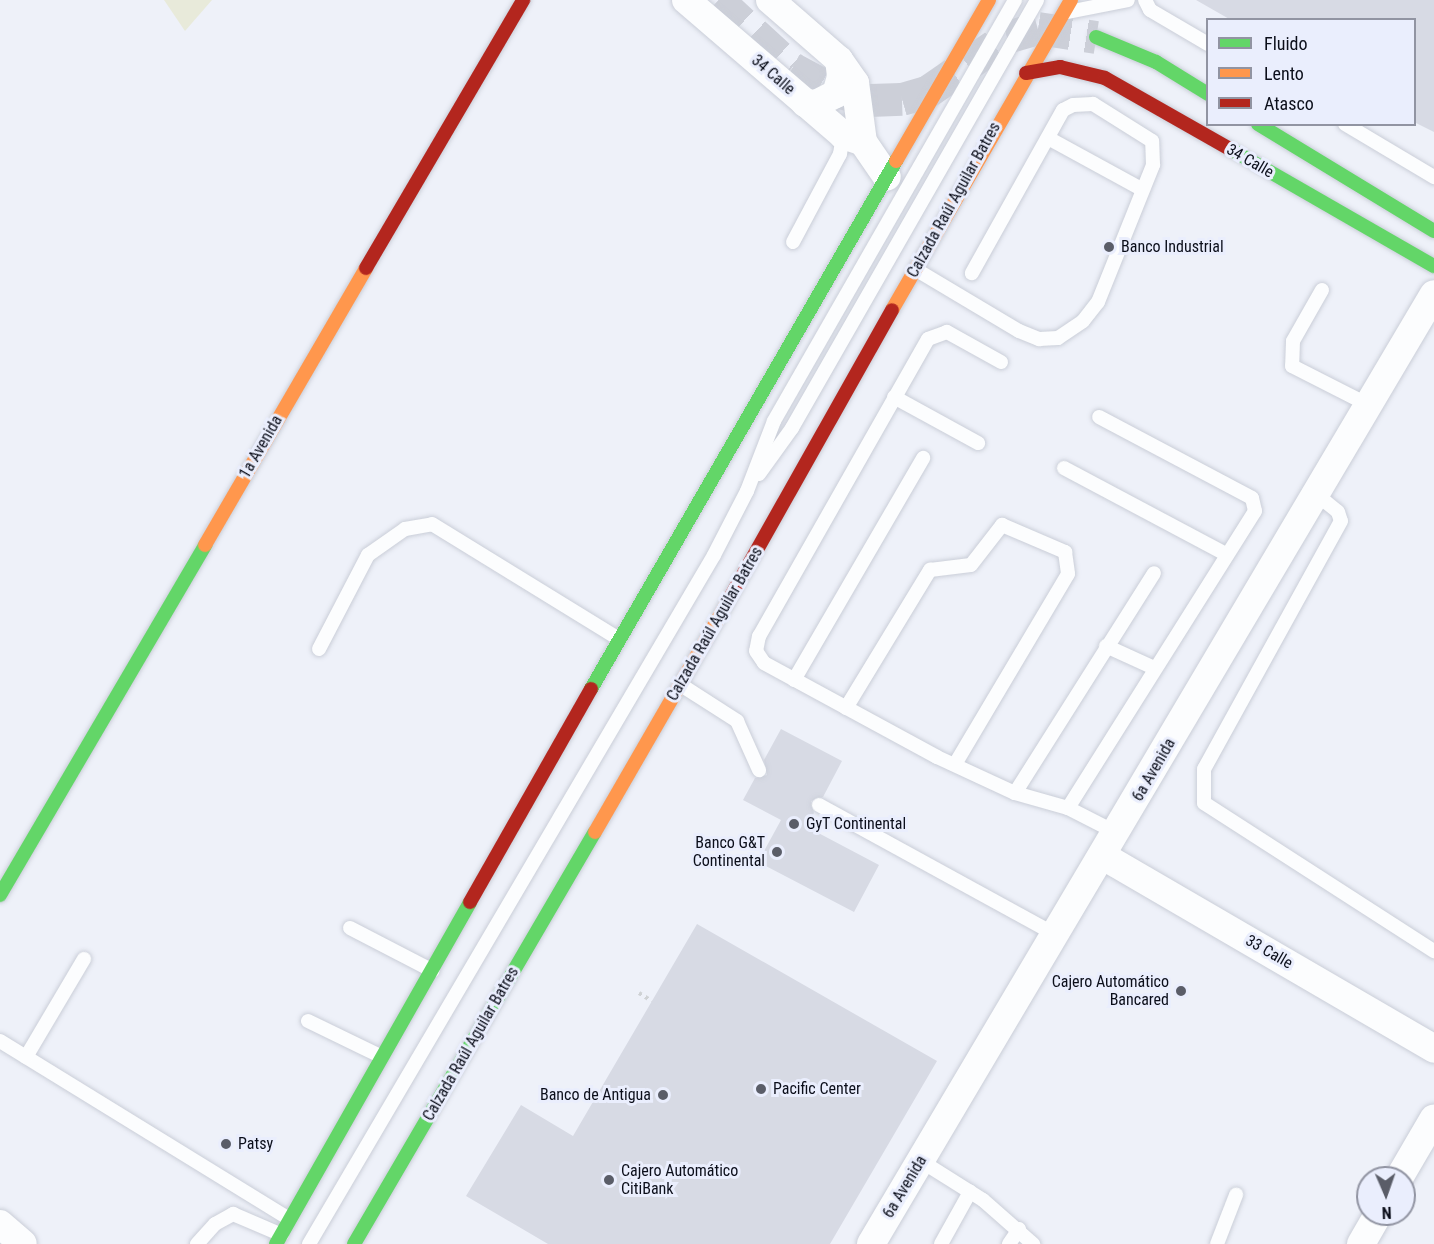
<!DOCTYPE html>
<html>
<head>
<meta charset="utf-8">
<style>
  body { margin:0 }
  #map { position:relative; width:1434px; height:1244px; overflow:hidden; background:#eef1f9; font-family:"Roboto Condensed",sans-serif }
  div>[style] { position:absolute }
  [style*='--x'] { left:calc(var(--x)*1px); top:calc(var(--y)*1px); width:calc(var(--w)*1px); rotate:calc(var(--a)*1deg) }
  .green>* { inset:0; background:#e8eada }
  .building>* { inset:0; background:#d7dae4 }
  .primary-tunnel>* { height:33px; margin-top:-16.5px; transform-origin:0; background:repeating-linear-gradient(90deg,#cccfd8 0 33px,transparent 0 49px) }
  .path>* { height:4px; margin-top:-2px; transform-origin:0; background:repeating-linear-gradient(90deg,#cfd2d5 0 3px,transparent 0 7.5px) }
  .roads { filter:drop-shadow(0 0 2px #caced8) drop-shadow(0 0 2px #caced8) }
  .lane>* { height:14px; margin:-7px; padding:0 7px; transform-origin:7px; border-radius:7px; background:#fcfdfe }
  .street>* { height:28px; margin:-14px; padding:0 14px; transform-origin:14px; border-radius:14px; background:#fcfdfe }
  .fast>* { height:14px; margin:-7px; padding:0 7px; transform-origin:7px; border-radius:7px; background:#63d668 }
  .slow>* { height:14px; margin:-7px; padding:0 7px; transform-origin:7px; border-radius:7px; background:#ff974d }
  .jam>* { height:14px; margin:-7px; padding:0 7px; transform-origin:7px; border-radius:7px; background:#b3261e }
  .dots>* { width:16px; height:16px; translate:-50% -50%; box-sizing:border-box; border:3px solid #eaeefd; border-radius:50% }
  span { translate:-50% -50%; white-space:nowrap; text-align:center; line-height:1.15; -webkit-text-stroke:6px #eaeefd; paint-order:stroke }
  .street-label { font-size:16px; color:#0b0e1a }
  .poi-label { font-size:16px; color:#0b0e1a }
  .left { translate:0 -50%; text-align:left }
  .right { translate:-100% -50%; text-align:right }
  .legend { position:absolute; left:1206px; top:18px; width:210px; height:108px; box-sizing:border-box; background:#eaeefd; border:2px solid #9194a2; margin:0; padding:8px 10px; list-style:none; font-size:18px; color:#0b0e1a }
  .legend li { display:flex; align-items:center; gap:12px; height:30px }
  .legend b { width:30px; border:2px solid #9194a2 }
  .north { position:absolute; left:1356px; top:1166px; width:60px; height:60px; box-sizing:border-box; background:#eaeefd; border:2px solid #9194a2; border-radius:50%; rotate:178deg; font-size:16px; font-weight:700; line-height:24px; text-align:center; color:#0b0e1a }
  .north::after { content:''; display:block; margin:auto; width:21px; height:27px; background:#5a5d68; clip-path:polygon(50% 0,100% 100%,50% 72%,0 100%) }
</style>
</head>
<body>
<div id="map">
  <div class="green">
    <i style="clip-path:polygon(164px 0,212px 0,185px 31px)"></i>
  </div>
  <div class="building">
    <i style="clip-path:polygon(1196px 0,1434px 0,1434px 132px,1414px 122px,1414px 20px,1231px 20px)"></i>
    <i style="clip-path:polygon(781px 729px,842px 761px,823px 797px,811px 801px,814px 813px,807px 827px,879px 865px,854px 912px,758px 862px,781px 820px,743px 800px,755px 778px,767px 775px,764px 760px)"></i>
    <i style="clip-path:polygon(697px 924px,937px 1061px,830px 1244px,548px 1244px,466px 1196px,521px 1105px,573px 1136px)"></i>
  </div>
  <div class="primary-tunnel">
    <i style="--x:718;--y:0;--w:100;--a:42.6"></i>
    <i style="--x:792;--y:68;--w:47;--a:28.2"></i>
    <i style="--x:833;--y:90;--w:38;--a:15"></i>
    <i style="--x:870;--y:100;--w:32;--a:-2"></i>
    <i style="--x:902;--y:99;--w:26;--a:-16"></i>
    <i style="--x:927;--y:92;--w:97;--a:-34.5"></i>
    <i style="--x:1007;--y:37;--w:32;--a:-16"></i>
    <i style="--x:1038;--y:28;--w:59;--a:8.8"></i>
  </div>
  <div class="path">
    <i style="--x:639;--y:993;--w:15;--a:32"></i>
  </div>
  <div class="roads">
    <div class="lane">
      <i style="--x:1145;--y:0;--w:11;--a:63"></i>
      <i style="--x:1150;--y:10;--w:67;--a:30.4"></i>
      <i style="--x:1068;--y:12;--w:61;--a:-11.3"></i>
      <i style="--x:1345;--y:124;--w:104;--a:30.8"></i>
      <i style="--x:1048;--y:138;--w:108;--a:28.7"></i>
      <i style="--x:793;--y:242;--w:100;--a:-61.9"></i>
      <i style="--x:840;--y:154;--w:19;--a:-81"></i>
      <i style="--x:915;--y:269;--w:121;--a:30.8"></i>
      <i style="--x:1019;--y:331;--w:22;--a:22"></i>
      <i style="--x:1039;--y:339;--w:19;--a:-3"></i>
      <i style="--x:1058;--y:338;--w:30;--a:-34"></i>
      <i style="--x:1083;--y:321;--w:24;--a:-52"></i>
      <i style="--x:1098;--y:302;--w:148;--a:-68.1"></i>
      <i style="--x:1153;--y:165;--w:24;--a:-92"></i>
      <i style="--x:1152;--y:141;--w:70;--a:-147.9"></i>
      <i style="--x:1093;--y:104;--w:20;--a:177"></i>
      <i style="--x:1073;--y:105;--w:11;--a:153"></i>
      <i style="--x:1063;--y:110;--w:187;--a:119.2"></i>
      <i style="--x:1322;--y:290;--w:59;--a:119.6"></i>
      <i style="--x:1293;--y:341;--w:25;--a:92"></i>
      <i style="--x:1292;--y:366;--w:86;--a:26.9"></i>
      <i style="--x:1001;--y:362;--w:62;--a:-150.9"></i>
      <i style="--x:947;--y:332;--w:20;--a:160"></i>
      <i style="--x:928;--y:339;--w:342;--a:119.6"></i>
      <i style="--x:759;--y:636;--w:15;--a:101"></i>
      <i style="--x:756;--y:651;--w:14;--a:56"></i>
      <i style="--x:764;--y:663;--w:197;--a:28.5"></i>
      <i style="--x:937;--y:757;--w:86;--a:24.8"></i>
      <i style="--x:1015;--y:793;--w:55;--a:15.8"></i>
      <i style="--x:1068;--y:808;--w:55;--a:27"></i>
      <i style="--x:894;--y:397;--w:96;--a:28.7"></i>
      <i style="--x:1064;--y:468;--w:183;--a:28"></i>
      <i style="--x:759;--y:474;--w:57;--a:-54.3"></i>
      <i style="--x:792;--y:428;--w:493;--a:-60.2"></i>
      <i style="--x:1316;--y:494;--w:28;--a:39"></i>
      <i style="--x:1338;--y:512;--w:9;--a:72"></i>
      <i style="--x:1341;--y:521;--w:283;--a:118.9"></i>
      <i style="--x:1204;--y:769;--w:34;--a:90"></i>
      <i style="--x:1204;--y:803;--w:274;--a:32.8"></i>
      <i style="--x:1106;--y:646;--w:53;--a:24.6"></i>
      <i style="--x:319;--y:649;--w:106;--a:-62.5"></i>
      <i style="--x:368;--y:555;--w:45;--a:-35.1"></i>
      <i style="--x:405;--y:529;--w:27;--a:-10"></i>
      <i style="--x:432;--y:524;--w:220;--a:31.6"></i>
      <i style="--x:794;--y:680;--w:257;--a:-59.8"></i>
      <i style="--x:681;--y:685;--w:67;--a:32.7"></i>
      <i style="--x:737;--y:721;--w:54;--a:65.8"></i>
      <i style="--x:846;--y:708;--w:162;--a:-58.7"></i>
      <i style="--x:930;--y:570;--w:41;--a:-7"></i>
      <i style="--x:971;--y:565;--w:51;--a:-52.2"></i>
      <i style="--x:1002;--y:525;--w:69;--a:23.2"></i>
      <i style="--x:1065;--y:552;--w:22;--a:82"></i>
      <i style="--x:1068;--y:574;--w:220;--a:120.7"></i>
      <i style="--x:1015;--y:793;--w:260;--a:-57.7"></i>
      <i style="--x:819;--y:805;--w:270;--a:28.7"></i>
      <i style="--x:1068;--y:808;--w:351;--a:-57.8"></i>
      <i style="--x:1255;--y:511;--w:13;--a:-103"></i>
      <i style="--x:1252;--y:498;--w:173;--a:-152.1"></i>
      <i style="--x:350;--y:928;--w:93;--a:27.4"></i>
      <i style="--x:308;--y:1021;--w:82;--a:25.9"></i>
      <i style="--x:0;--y:1041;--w:339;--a:31.6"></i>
      <i style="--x:26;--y:1057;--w:114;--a:-59.4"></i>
      <i style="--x:921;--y:1161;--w:73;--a:32.2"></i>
      <i style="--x:983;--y:1200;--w:67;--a:41.3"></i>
      <i style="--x:197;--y:1244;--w:27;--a:-48"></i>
      <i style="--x:215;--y:1224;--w:21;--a:-29"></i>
      <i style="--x:233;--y:1214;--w:53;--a:23.2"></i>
      <i style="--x:309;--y:1244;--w:799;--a:-59.55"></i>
      <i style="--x:714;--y:555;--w:72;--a:-62.7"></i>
      <i style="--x:747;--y:491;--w:75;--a:-68.9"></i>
      <i style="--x:774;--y:421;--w:485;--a:-60.2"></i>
      <i style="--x:941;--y:1244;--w:60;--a:-60.9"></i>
      <i style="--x:1009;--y:1244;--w:18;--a:-56"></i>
      <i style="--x:1217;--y:1244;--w:53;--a:-68.8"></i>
    </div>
    <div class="street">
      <i style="--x:686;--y:0;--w:207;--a:40.7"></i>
      <i style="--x:843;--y:135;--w:21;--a:19"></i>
      <i style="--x:770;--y:0;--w:91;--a:41"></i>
      <i style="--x:839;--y:60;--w:28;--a:55"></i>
      <i style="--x:855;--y:83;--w:60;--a:82.3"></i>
      <i style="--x:863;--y:142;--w:42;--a:55.6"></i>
      <i style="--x:805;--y:103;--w:11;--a:5"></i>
      <i style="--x:816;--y:104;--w:22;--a:-27"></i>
      <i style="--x:836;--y:94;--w:19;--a:-74"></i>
      <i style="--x:841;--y:76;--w:16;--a:-97"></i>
      <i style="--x:1103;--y:856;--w:383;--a:30.2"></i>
      <i style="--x:1399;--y:1178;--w:69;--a:-59.7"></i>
      <i style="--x:0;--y:1224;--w:30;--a:41"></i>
      <i style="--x:871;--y:1244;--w:1104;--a:-59.35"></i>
      <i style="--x:1361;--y:1244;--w:34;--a:-60"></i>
    </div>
    <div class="fast">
      <i style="--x:1096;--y:37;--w:65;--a:22.6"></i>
      <i style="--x:1156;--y:62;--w:61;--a:31.6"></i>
      <i style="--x:1258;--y:124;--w:206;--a:31.3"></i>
      <i style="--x:1232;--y:150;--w:233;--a:29.9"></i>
      <i style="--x:591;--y:689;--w:610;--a:-59.99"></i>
      <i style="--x:0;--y:895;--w:406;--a:-59.6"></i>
      <i style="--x:276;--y:1244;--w:393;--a:-60.4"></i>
      <i style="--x:354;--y:1244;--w:477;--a:-59.7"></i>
    </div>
    <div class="slow">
      <i style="--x:896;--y:161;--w:186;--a:-60"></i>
      <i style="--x:892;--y:310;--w:358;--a:-60"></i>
      <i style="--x:205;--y:545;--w:320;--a:-59.8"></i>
      <i style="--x:595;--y:832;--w:264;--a:-60"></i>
    </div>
    <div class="jam">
      <i style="--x:1026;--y:73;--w:35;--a:-10"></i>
      <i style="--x:1060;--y:67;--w:46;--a:13.7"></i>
      <i style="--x:1105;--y:78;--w:146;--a:29.6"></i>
      <i style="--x:366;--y:268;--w:311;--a:-59.6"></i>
      <i style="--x:727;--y:603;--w:336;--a:-60.6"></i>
      <i style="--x:470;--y:902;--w:245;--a:-60.4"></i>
    </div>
  </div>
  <div class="dots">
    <i style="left:1109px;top:247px;background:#5a5d68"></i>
    <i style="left:794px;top:824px;background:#5a5d68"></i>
    <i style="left:777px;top:852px;background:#5a5d68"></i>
    <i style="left:1181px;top:991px;background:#5a5d68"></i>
    <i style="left:761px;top:1089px;background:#5a5d68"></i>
    <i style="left:663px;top:1095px;background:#5a5d68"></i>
    <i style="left:226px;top:1144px;background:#5a5d68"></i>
    <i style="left:609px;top:1180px;background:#5a5d68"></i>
  </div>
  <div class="street-label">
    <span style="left:773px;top:75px;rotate:41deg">34 Calle</span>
    <span style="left:1250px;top:161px;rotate:30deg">34 Calle</span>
    <span style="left:954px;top:200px;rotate:-61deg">Calzada Raúl Aguilar Batres</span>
    <span style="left:261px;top:447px;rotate:-60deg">1a Avenida</span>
    <span style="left:715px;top:624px;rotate:-60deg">Calzada Raúl Aguilar Batres</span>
    <span style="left:1154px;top:770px;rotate:-60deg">6a Avenida</span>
    <span style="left:1269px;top:952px;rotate:30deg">33 Calle</span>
    <span style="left:471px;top:1044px;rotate:-60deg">Calzada Raúl Aguilar Batres</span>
    <span style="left:905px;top:1187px;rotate:-59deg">6a Avenida</span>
  </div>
  <div class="poi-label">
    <span class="left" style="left:1121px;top:247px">Banco Industrial</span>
    <span class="left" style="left:806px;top:824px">GyT Continental</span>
    <span class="right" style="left:765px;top:852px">Banco G&amp;T<br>Continental</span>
    <span class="right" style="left:1169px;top:991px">Cajero Automático<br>Bancared</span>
    <span class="left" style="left:773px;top:1089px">Pacific Center</span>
    <span class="right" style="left:651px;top:1095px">Banco de Antigua</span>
    <span class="left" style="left:238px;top:1144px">Patsy</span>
    <span class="left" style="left:621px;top:1180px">Cajero Automático<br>CitiBank</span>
  </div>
  <ul class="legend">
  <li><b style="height:8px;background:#63d668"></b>Fluido</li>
  <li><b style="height:8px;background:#ff974d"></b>Lento</li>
  <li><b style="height:8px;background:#b3261e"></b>Atasco</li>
  </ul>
  <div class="north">N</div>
</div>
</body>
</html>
